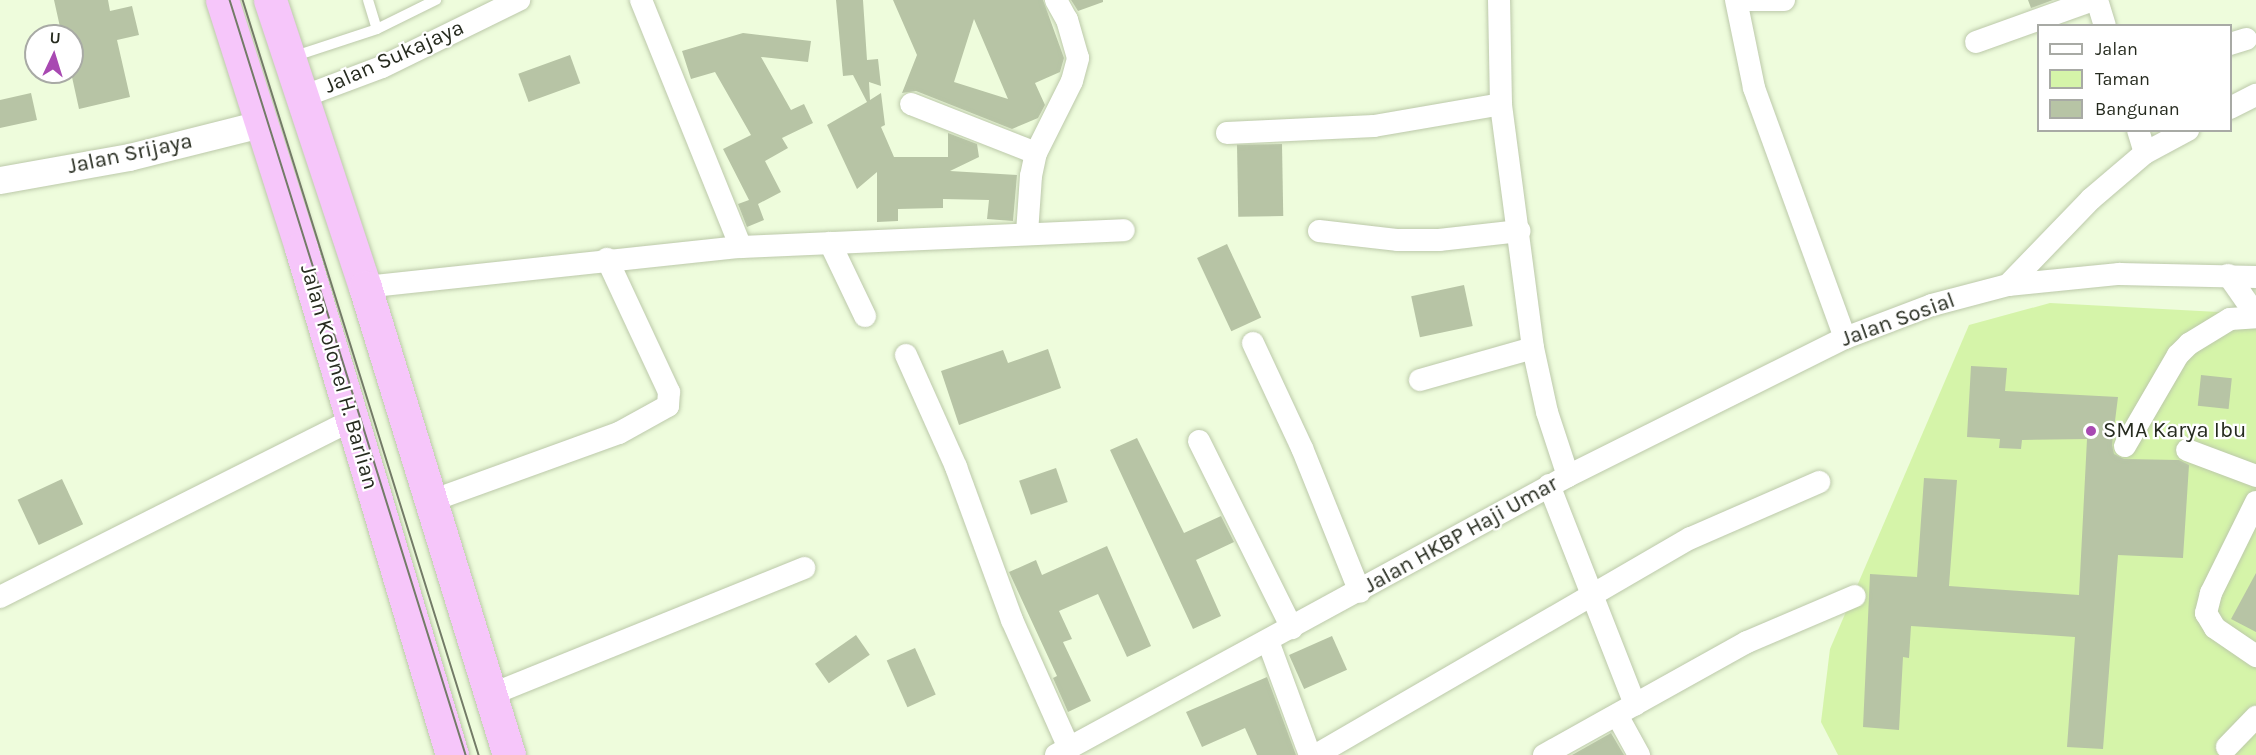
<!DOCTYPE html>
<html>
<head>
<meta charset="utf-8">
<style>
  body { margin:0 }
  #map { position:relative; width:2256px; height:755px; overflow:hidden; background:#eefcdc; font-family:Karla,sans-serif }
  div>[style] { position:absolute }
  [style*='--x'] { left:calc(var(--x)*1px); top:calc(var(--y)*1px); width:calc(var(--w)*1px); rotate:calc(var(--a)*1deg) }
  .green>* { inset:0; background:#d5f4a9 }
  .building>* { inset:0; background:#b7c4a5; transform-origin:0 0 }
  .roads { filter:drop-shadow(0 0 2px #bcc9aa) drop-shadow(0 0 2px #bcc9aa) }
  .service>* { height:10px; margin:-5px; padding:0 5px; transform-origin:5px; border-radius:5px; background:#fff }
  .minor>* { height:22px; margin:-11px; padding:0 11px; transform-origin:11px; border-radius:11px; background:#fff }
  .tertiary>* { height:27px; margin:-13.5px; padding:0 13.5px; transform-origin:13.5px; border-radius:13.5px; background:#fff }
  .trunk>* { height:33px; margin:-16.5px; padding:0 16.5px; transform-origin:16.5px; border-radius:16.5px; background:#f6c6fa }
  .tram>* { height:1.5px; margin:-0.75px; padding:0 0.75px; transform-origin:0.75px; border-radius:0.75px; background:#737b67 }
  .dots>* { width:16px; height:16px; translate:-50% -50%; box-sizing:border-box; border:3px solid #fff; border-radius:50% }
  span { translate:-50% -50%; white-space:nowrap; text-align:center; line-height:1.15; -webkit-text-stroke:4.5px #fff; paint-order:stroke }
  .street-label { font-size:22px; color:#262b1f }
  .poi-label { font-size:22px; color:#262b1f }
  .left { translate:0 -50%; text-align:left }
  .legend { position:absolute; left:2037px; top:24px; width:195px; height:108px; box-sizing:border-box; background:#fff; border:2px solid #a8aaa5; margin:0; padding:8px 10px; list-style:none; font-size:18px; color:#262b1f }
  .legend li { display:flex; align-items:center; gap:12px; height:30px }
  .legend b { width:30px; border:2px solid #a8aaa5 }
  .north { position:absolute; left:24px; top:24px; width:60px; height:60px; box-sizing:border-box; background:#fff; border:2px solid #a8aaa5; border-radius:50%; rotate:4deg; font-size:16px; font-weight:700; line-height:24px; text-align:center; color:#262b1f }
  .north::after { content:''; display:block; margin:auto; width:21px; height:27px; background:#a849b2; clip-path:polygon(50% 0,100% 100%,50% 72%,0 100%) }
</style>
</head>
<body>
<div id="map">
  <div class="green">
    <i style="clip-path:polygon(2050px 303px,2256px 314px,2256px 755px,1838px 755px,1821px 722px,1830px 649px,1969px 325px)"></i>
  </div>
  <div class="building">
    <i style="clip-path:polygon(54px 0,108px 0,110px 11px,132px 6px,139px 35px,117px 40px,130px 97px,79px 109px,72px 77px,72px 36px,62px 36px)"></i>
    <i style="clip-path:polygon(836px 0,863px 0,867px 60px,878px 59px,881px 86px,869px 82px,870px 100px,881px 93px,885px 125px,881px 127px,894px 157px,948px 157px,948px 133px,977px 144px,979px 157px,950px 171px,1017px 175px,1013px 221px,987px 219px,989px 200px,943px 199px,943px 208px,898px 209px,898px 221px,877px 222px,877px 172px,857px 189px,827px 125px,867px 102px,853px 75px,843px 76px)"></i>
    <i style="clip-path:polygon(evenodd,893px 0,1043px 0,1064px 58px,1060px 72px,1035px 83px,1045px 105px,1038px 118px,1012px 129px,916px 91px,902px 93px,917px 55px,893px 0,974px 19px,1008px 99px,954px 82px,974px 19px)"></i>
    <i style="clip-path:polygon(1071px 0,1103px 0,1103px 2px,1078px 11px)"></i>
    <i style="clip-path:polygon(2028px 0,2053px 0,2031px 8px)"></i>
    <i style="clip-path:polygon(743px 33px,811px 41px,808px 62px,761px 57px,791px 110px,804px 104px,813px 123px,782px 138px,788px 148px,765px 161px,781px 192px,758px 204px,764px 220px,747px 227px,738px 204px,749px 200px,723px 149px,751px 135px,715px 72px,691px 79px,682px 51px)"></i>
    <i style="left:570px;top:55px;width:30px;height:55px;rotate:70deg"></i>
    <i style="clip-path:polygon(31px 93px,37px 120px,0 128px,0 100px)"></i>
    <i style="left:1282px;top:144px;width:72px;height:45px;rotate:89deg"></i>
    <i style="left:1227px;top:244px;width:81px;height:33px;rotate:65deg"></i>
    <i style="left:1464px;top:285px;width:42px;height:54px;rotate:78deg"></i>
    <i style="clip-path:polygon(1048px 349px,1061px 388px,959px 425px,941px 371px,1003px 350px,1008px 363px)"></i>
    <i style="clip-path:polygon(1971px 366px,2007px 368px,2005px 391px,2118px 397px,2112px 445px,2114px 454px,2124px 459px,2179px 460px,2189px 465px,2183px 558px,2118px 555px,2103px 749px,2067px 747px,2075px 637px,1911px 626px,1909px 658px,1903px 657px,1899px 730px,1863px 727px,1870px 574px,1917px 577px,1924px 478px,1957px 480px,1949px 586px,2079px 595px,2087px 439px,2022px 440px,2021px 449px,1999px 448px,2000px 439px,1967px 437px)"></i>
    <i style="left:2201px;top:375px;width:31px;height:31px;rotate:6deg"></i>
    <i style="clip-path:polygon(1137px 438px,1184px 533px,1221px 516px,1234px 542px,1196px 560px,1221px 616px,1193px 629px,1110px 450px)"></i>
    <i style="left:1056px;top:468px;width:36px;height:39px;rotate:71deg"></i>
    <i style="left:62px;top:479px;width:50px;height:49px;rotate:65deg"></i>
    <i style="clip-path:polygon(1107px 546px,1151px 646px,1127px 657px,1098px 594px,1059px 611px,1072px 639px,1063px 642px,1091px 701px,1068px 712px,1053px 678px,1057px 676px,1009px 572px,1036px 560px,1042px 575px)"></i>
    <i style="clip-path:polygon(2256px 573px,2256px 632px,2231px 619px)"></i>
    <i style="left:856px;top:635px;width:24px;height:50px;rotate:55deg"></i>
    <i style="left:1332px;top:636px;width:37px;height:47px;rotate:66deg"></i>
    <i style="left:915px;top:648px;width:51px;height:31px;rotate:66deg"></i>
    <i style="clip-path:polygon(1267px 677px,1296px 755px,1257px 755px,1245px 728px,1202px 747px,1186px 712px)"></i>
    <i style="clip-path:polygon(1611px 733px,1624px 755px,1572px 755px)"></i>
  </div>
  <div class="roads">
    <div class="service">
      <i style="--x:368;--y:0;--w:30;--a:73"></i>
      <i style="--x:292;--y:57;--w:89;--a:-18.2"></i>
      <i style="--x:377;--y:29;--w:66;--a:-26.2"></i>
    </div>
    <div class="minor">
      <i style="--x:641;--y:0;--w:266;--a:68"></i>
      <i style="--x:1736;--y:0;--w:90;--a:78.4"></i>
      <i style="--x:1754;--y:88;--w:266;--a:70"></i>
      <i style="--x:1739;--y:0;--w:45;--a:0"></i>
      <i style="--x:2097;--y:0;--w:27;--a:73"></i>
      <i style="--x:1976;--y:42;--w:124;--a:-19.7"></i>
      <i style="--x:2230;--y:44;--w:17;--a:-17"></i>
      <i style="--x:302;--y:97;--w:85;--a:-20.6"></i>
      <i style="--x:382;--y:67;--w:153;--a:-26.1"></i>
      <i style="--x:911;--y:104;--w:134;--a:21.4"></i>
      <i style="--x:2230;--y:108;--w:29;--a:-27"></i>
      <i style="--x:2138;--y:130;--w:24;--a:73"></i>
      <i style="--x:1227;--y:133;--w:147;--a:-2.7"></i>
      <i style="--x:1374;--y:126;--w:129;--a:-9.8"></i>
      <i style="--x:1319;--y:231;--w:80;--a:6.5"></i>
      <i style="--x:1398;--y:240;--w:41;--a:0"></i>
      <i style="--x:1439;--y:240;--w:81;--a:-6.4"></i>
      <i style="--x:1027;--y:233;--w:57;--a:-86"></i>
      <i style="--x:1031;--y:176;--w:24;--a:-78"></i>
      <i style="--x:1036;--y:153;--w:80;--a:-63.4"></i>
      <i style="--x:1072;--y:81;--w:24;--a:-75"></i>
      <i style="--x:1078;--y:58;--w:40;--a:-106"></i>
      <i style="--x:1067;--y:20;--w:23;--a:-119"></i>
      <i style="--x:830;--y:243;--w:81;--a:64.4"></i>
      <i style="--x:2228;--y:275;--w:49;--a:55"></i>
      <i style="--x:2008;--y:285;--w:120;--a:-46"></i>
      <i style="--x:2091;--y:199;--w:71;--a:-40.4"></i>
      <i style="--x:2145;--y:153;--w:49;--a:-28.1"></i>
      <i style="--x:365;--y:287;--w:378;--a:-6.1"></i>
      <i style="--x:741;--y:247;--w:383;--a:-2.5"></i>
      <i style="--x:1253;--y:343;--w:116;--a:65"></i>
      <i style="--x:1302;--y:448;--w:155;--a:68.1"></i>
      <i style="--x:906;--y:355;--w:123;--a:65.9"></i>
      <i style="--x:956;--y:467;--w:163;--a:69.9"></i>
      <i style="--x:1012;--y:620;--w:140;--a:66"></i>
      <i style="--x:1420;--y:380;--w:117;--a:-15.8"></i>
      <i style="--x:1199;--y:441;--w:209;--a:63.6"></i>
      <i style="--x:2125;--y:446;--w:105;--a:-59.8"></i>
      <i style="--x:2178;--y:355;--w:16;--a:-45"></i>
      <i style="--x:2189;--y:344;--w:48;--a:-31.4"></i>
      <i style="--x:2230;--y:319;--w:26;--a:-4"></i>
      <i style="--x:2187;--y:450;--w:74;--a:20.6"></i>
      <i style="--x:1568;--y:476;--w:309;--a:-26.5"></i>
      <i style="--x:1845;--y:338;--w:93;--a:-20.8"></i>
      <i style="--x:1932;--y:305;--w:79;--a:-14.7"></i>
      <i style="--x:2008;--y:285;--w:112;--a:-5.7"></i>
      <i style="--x:2119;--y:274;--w:137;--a:1.3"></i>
      <i style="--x:1549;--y:485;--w:236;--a:68.6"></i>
      <i style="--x:431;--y:501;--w:200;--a:-19.9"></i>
      <i style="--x:619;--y:433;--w:56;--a:-28.9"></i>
      <i style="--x:668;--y:406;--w:14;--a:-86"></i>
      <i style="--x:669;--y:392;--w:147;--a:-115"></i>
      <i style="--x:2256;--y:502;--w:102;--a:116.3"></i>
      <i style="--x:2211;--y:593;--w:21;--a:104"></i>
      <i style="--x:2206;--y:613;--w:17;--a:59"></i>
      <i style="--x:2215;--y:628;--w:50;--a:34.3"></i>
      <i style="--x:0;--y:597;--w:394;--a:-26.7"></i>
      <i style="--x:1268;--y:641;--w:121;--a:69.8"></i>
      <i style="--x:490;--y:695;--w:339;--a:-22"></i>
      <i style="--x:1617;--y:715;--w:46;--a:61.2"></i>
      <i style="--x:2227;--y:747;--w:42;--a:-46"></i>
      <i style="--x:1056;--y:755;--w:583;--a:-28.59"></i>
      <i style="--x:1568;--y:476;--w:67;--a:-108.2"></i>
      <i style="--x:1547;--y:412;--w:66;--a:-102.3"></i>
      <i style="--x:1533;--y:348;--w:246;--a:-97.5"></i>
      <i style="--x:1501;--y:104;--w:104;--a:-91.1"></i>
      <i style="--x:1316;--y:755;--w:433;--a:-30.1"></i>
      <i style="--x:1691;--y:538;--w:140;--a:-23.6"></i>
      <i style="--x:1544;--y:755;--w:232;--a:-29.1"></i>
      <i style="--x:1747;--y:642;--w:117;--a:-23.1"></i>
    </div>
    <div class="tertiary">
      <i style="--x:0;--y:180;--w:131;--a:-10.1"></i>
      <i style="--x:129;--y:157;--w:135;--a:-14.1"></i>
    </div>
    <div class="trunk">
      <i style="--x:222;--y:0;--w:260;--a:72.3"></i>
      <i style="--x:301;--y:248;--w:529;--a:73.41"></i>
      <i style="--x:270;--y:0;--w:302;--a:71.7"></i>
      <i style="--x:365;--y:287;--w:490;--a:72.9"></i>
    </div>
  </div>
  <div class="tram">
    <i style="--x:230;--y:0;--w:791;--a:72.64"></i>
    <i style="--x:243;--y:0;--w:791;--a:72.64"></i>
  </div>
  <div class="dots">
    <i style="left:2091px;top:431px;background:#a849b2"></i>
  </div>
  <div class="street-label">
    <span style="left:394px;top:57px;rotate:-24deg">Jalan Sukajaya</span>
    <span style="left:130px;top:154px;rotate:-12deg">Jalan Srijaya</span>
    <span style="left:1898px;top:320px;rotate:-20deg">Jalan Sosial</span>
    <span style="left:339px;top:377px;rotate:74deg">Jalan Kolonel H. Barlian</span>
    <span style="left:1461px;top:535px;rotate:-29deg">Jalan HKBP Haji Umar</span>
  </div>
  <div class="poi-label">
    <span class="left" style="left:2103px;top:431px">SMA Karya Ibu</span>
  </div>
  <ul class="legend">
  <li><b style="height:8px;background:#fff"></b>Jalan</li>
  <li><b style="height:16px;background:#d5f4a9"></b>Taman</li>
  <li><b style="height:16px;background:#b7c4a5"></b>Bangunan</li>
  </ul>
  <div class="north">U</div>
</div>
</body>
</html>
